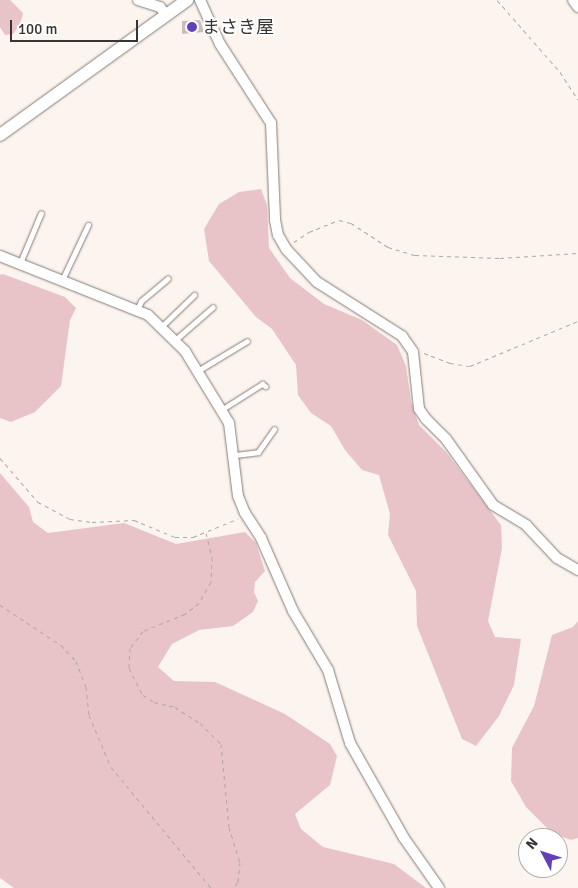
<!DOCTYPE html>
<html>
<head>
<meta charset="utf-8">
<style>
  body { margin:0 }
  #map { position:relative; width:578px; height:888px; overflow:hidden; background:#fcf4ee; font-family:Signika,"Noto Sans JP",sans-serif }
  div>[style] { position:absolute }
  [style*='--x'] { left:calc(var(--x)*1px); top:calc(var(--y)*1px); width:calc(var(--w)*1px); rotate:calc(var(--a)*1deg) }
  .green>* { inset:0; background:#e8c4c9 }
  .building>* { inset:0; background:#c8bebb }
  .path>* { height:1px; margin-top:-0.5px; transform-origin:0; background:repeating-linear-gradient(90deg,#aea8a4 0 4px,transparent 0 8px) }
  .roads { filter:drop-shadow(0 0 1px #847c77) drop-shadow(0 0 1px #847c77) }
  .service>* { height:5px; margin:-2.5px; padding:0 2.5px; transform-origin:2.5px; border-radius:2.5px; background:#fff }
  .minor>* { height:10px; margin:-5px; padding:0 5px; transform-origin:5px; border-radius:5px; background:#fff }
  .tertiary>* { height:12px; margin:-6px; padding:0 6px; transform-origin:6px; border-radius:6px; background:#fff }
  .dots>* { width:14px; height:14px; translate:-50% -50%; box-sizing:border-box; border:2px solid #fff; border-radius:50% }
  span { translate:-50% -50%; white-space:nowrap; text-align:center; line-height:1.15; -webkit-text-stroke:4px #fff; paint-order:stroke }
  .poi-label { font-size:18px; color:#373432 }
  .left { translate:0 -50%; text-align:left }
  .north { position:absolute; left:518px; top:828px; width:50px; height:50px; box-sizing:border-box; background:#fff; border:1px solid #afaead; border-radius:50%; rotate:310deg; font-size:14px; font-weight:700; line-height:20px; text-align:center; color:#373432 }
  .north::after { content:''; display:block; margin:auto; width:18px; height:22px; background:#6240b8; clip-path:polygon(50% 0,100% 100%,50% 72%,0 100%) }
  .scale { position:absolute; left:10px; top:20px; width:128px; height:22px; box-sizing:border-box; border:2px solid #373432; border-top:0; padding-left:6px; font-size:15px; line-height:18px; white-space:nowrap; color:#373432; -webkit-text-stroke:4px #fff; paint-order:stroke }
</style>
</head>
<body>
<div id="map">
  <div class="green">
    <i style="clip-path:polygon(0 0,10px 0,23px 13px,21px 23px,13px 34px,5px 35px,0 27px)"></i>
    <i style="clip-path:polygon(261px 189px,267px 205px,269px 248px,290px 278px,324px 304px,362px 320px,397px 345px,406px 366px,411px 402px,419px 425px,446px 452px,501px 525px,502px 548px,488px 621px,495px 637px,521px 639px,514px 685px,499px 716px,476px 746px,462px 739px,417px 626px,416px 591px,388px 535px,390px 514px,379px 475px,362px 470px,345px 450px,331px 426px,311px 413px,298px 395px,296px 365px,272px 329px,256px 317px,209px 261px,204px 229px,219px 204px,239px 192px)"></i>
    <i style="clip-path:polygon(3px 274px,65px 297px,76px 308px,70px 320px,61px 386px,35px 412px,11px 422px,0 418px,0 275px)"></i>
    <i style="clip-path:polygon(0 473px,29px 507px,33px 522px,48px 533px,124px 523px,176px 544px,245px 532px,256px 543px,265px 571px,255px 582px,254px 592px,258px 601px,253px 612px,233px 626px,199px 630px,172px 644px,158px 667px,174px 681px,215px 682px,285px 714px,330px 744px,337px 756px,330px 785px,295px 814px,301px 829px,323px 847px,394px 864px,426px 888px,14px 888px,0 878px)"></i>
    <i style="clip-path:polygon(578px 621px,578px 838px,571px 840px,552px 833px,526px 807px,511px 781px,512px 748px,534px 706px,552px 635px,573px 627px)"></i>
  </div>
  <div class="building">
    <i style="clip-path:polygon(200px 20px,204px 32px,182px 34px,182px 21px)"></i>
  </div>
  <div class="path">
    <i style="--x:497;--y:0;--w:96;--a:48.8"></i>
    <i style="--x:560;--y:72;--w:33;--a:57"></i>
    <i style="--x:294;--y:242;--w:18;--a:-34"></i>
    <i style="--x:309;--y:232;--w:32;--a:-22"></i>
    <i style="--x:339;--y:220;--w:12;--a:14"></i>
    <i style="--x:351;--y:223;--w:44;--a:33"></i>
    <i style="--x:388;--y:247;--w:28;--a:17"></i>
    <i style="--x:415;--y:255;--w:85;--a:2"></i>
    <i style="--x:500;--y:258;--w:78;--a:-3.7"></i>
    <i style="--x:424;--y:353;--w:28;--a:21"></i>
    <i style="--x:450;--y:363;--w:20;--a:9"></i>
    <i style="--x:470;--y:366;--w:117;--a:-22.6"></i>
    <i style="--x:0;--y:458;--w:58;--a:49.2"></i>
    <i style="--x:38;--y:502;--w:36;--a:28"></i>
    <i style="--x:70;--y:519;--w:22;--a:8"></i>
    <i style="--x:92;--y:522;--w:42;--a:-2.7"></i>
    <i style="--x:134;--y:520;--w:44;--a:22.5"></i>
    <i style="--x:175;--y:537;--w:18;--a:0"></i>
    <i style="--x:193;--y:537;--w:48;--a:-22.2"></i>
    <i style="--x:206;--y:533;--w:25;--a:76"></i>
    <i style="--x:212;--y:557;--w:25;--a:92"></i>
    <i style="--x:211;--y:582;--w:24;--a:120"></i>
    <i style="--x:199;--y:603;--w:18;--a:142"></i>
    <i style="--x:185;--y:614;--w:45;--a:158"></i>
    <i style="--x:143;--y:631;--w:21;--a:127"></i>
    <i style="--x:130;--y:648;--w:20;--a:93"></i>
    <i style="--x:129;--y:668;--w:30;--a:63"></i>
    <i style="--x:143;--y:695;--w:13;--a:32"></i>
    <i style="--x:154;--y:702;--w:22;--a:13"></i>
    <i style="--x:175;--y:707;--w:30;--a:33"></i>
    <i style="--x:200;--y:723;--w:30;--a:45"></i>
    <i style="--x:221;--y:744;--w:83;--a:84.5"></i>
    <i style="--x:229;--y:827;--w:37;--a:73"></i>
    <i style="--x:240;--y:862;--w:20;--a:96"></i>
    <i style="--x:238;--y:882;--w:8;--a:130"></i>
    <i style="--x:0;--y:605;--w:73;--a:33.3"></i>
    <i style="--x:61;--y:645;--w:22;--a:47"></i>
    <i style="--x:76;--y:661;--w:28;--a:69"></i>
    <i style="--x:86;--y:687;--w:28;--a:84"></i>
    <i style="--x:89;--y:715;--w:56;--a:67.1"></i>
    <i style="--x:111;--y:767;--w:157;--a:50.4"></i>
  </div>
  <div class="roads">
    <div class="service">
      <i style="--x:20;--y:263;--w:54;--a:-67.2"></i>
      <i style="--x:62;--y:280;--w:61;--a:-64.7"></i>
      <i style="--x:137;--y:310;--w:10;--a:-66"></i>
      <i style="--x:141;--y:301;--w:35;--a:-40"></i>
      <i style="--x:162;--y:326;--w:45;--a:-44.1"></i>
      <i style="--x:175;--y:340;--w:50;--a:-41"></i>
      <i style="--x:199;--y:370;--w:56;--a:-31.1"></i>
      <i style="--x:221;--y:410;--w:49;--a:-32.4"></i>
      <i style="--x:262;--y:384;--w:4;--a:34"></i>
      <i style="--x:235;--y:455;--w:23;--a:-7"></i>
      <i style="--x:258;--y:452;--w:28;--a:-55"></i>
    </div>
    <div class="minor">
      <i style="--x:138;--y:0;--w:23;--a:18"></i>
      <i style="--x:160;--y:7;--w:10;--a:53"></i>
      <i style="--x:200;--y:0;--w:48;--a:65.6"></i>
      <i style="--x:220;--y:44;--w:94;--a:57.2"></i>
      <i style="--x:271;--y:123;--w:97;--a:87.6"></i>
      <i style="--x:275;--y:220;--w:15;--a:79"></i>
      <i style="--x:278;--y:235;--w:16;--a:60"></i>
      <i style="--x:286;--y:249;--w:45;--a:46.8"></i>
      <i style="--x:317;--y:282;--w:101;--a:32.4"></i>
      <i style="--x:402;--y:336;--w:19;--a:55"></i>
      <i style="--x:413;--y:352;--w:57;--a:84"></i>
      <i style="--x:419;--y:409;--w:12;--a:55"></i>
      <i style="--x:426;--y:419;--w:28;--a:45"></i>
      <i style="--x:446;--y:439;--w:81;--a:54.5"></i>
      <i style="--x:493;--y:505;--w:39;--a:31"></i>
      <i style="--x:526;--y:525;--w:45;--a:46.8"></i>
      <i style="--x:557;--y:558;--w:24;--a:30"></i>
      <i style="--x:573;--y:0;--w:9;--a:54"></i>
      <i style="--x:0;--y:256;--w:159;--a:21.7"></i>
      <i style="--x:148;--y:315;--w:52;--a:44.2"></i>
      <i style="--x:185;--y:351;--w:84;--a:58.6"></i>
      <i style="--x:229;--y:423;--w:74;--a:83"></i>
      <i style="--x:238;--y:496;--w:18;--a:68"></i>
      <i style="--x:245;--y:513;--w:30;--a:57"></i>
      <i style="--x:261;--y:538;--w:80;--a:66.3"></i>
      <i style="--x:293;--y:611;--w:69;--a:59.3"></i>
      <i style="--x:328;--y:670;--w:76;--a:73.2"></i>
      <i style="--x:350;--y:743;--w:109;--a:60.4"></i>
      <i style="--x:404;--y:838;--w:61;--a:55"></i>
    </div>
    <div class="tertiary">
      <i style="--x:0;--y:135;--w:231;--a:-35.8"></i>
    </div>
  </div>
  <div class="dots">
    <i style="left:192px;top:27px;background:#6240b8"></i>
  </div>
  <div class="poi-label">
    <span class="left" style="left:202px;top:27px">まさき屋</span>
  </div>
  <div class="north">N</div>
  <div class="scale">100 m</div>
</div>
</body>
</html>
